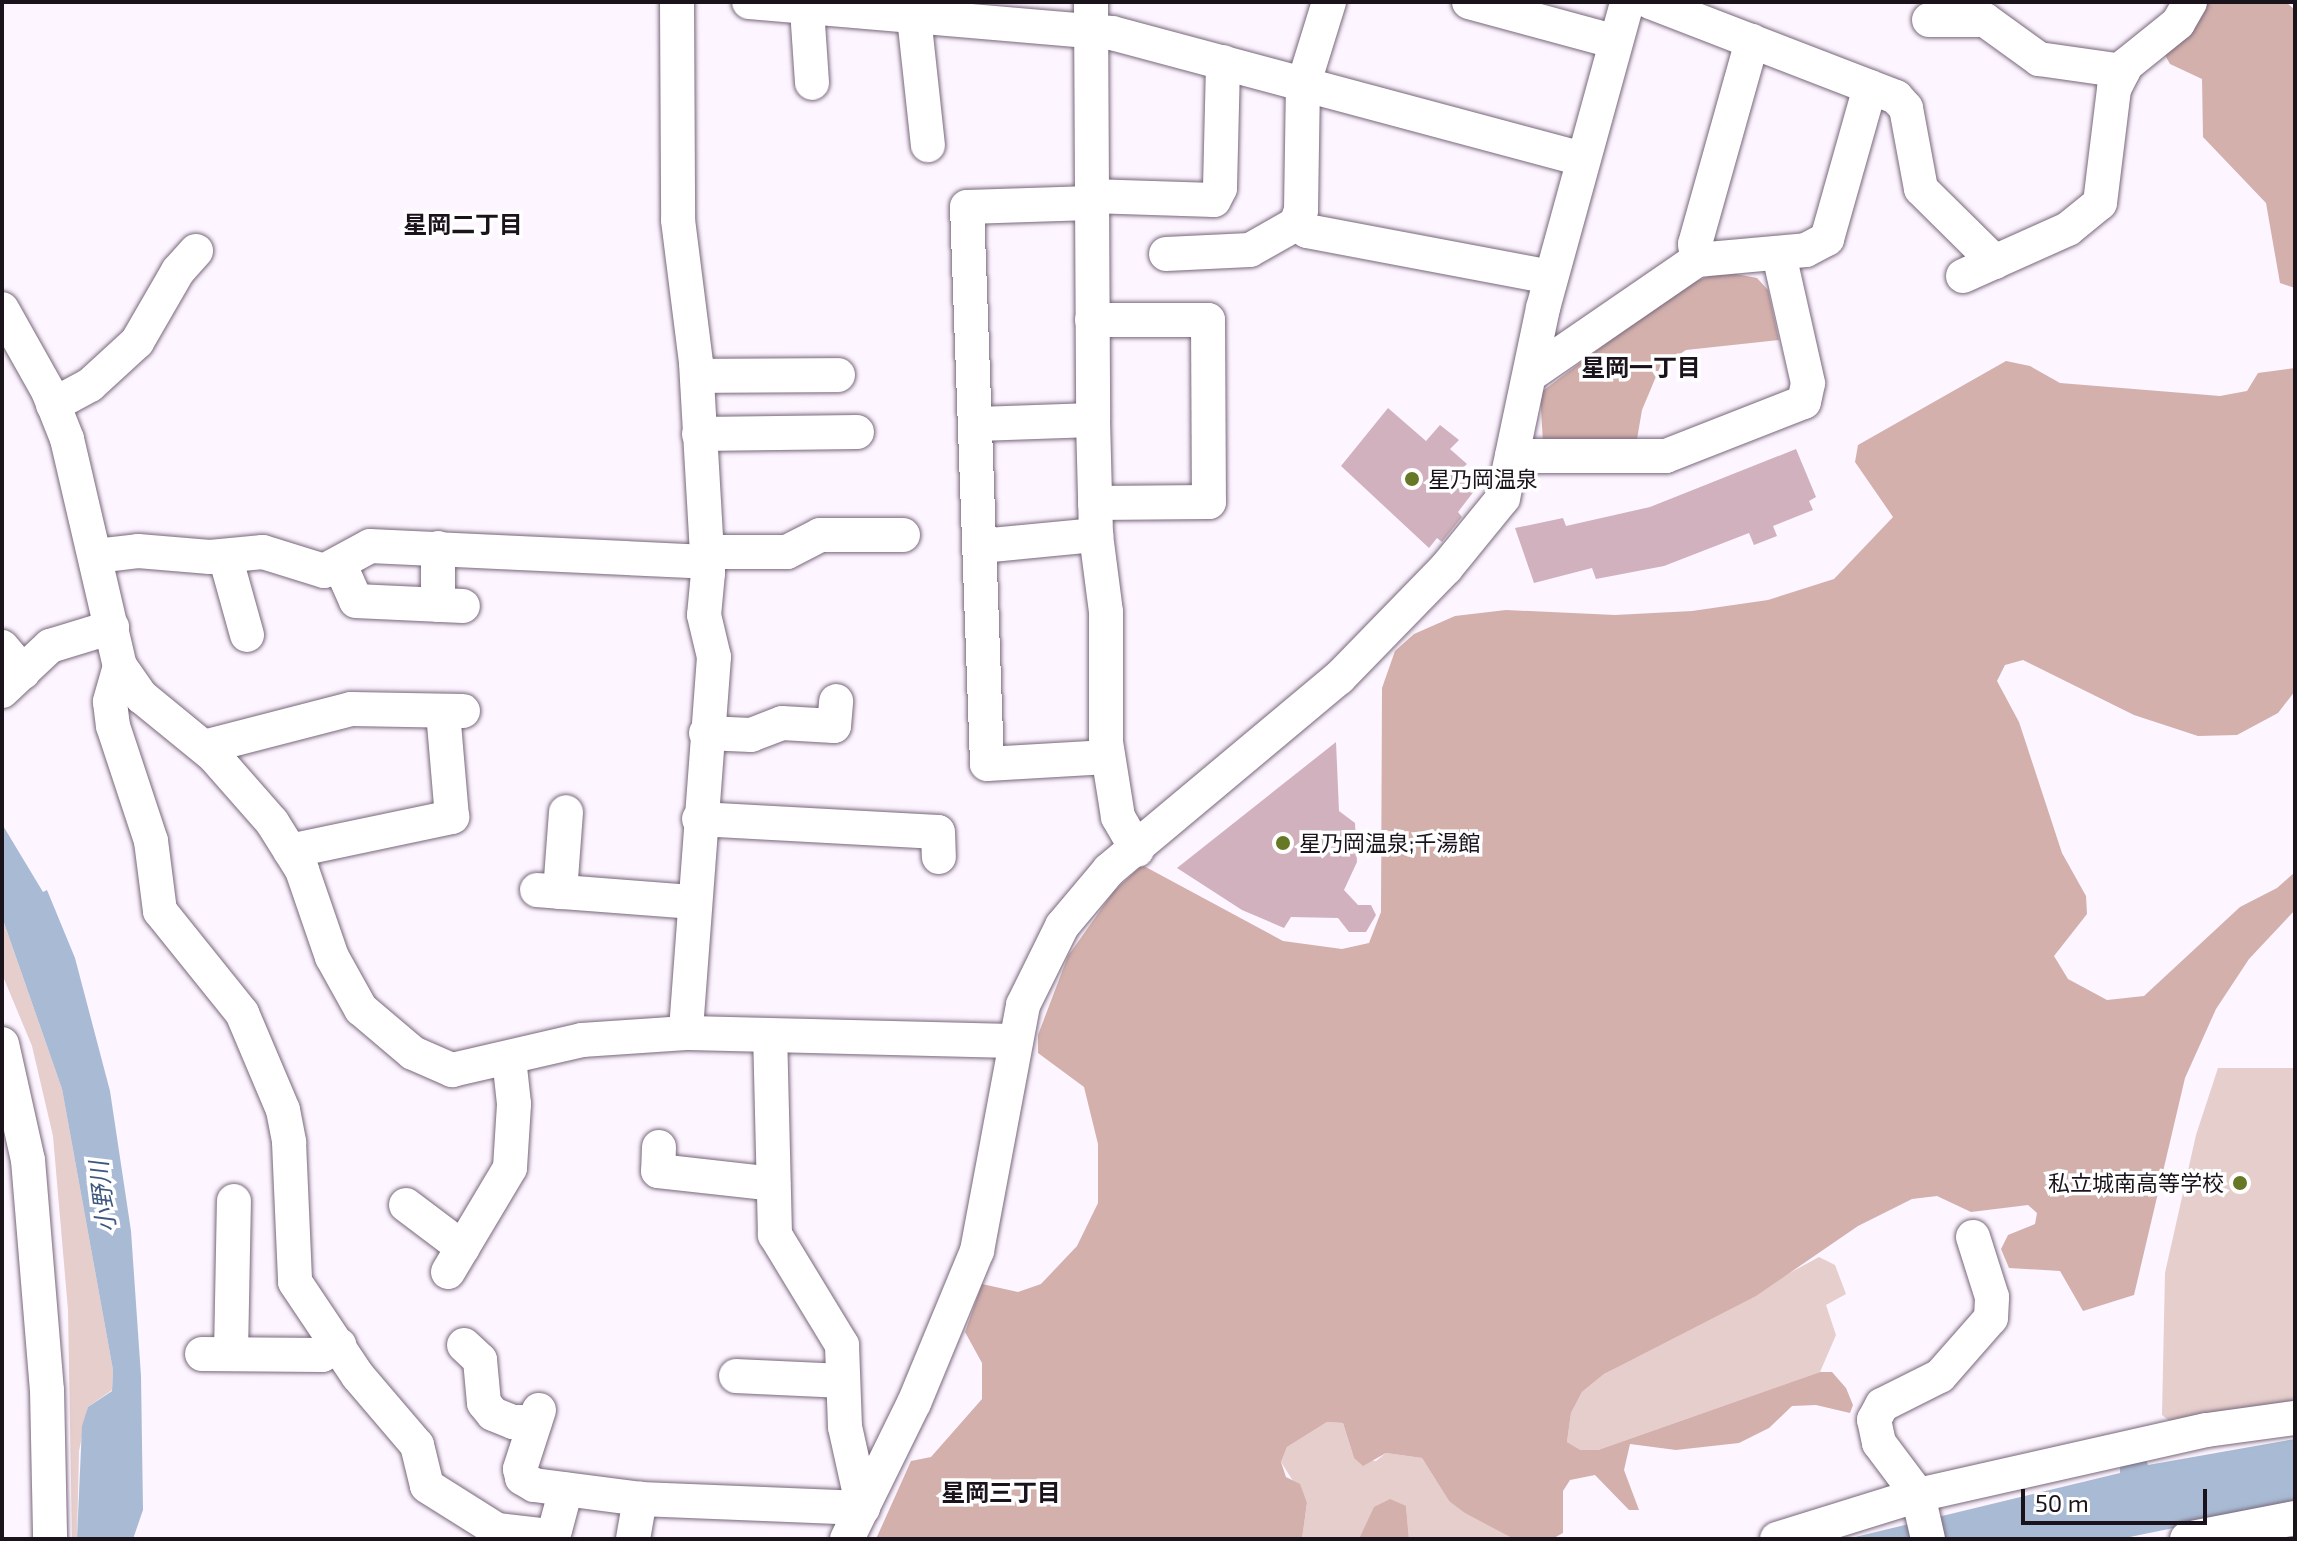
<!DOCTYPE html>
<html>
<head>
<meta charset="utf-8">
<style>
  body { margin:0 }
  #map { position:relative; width:2297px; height:1541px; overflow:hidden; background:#fdf5ff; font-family:"Exo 2","Noto Sans JP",sans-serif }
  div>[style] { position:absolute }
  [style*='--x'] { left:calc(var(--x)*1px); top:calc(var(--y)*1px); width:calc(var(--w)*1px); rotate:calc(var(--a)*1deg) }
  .green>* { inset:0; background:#e5cecc }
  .forest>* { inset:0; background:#d3b0ac }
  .water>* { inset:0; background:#a9bbd4 }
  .building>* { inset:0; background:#d1b1bd }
  .roads { filter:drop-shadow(0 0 2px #78677b) drop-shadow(0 0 2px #78677b) }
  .minor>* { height:34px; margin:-17px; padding:0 17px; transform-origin:17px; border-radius:17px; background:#fff }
  .dots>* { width:22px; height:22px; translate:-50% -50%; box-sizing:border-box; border:4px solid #fff; border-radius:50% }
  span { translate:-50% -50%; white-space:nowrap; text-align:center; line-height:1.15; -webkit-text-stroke:7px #fff; paint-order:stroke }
  .poi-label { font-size:22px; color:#1a131b }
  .left { translate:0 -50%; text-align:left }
  .right { translate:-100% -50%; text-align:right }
  .neighbourhood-label { font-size:24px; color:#1a131b; font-weight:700 }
  .water-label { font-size:24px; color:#3d577e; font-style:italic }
  .frame { position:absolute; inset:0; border:4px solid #1a131b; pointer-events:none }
  .scale { position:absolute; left:2021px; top:1489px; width:186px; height:36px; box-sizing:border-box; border:4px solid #1a131b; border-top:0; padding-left:10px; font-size:24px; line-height:28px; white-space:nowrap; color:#1a131b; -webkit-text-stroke:6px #fff; paint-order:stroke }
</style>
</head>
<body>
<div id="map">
  <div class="green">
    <i style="clip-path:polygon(2px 917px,62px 1089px,113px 1370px,112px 1390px,88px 1407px,79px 1451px,77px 1539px,72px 1539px,68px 1310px,53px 1136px,32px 1046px,2px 974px)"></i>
    <i style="clip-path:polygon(2218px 1068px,2295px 1068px,2295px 1402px,2171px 1422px,2162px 1415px,2165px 1273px,2196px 1135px)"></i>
    <i style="clip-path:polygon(1819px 1257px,1835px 1265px,1846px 1294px,1826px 1305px,1836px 1335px,1820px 1372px,1598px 1450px,1580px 1451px,1567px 1442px,1571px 1413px,1582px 1392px,1604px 1374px)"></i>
    <i style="clip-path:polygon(1327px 1422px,1343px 1423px,1354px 1458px,1376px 1461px,1386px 1453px,1422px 1458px,1449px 1501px,1514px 1539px,1409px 1539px,1406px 1506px,1359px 1539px,1302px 1539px,1307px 1503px,1281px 1462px,1287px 1447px)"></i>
  </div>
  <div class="forest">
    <i style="clip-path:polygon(2198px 2px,2286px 2px,2295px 10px,2295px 288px,2280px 283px,2266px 203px,2203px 137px,2202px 79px,2170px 64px,2161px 48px)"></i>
    <i style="clip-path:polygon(1736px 274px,1757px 278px,1768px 290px,1779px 340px,1686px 350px,1660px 367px,1642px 410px,1636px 445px,1543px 443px,1540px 393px,1683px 286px,1712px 275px)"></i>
    <i style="clip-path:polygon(2006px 361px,2030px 366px,2060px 383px,2220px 396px,2247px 391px,2258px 373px,2295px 368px,2295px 691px,2278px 713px,2237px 735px,2198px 736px,2134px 715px,2023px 660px,2005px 665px,1997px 681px,2019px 722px,2062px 853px,2086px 896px,2087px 914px,2054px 956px,2068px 979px,2107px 1000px,2144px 996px,2240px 907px,2277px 888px,2295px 872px,2295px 910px,2249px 959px,2216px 1009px,2185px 1078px,2134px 1295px,2083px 1311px,2060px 1271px,2009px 1268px,2001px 1249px,2008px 1235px,2035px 1224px,2037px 1213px,2028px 1205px,1971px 1212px,1937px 1196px,1912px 1199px,1858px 1226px,1756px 1296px,1604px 1374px,1582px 1392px,1571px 1413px,1567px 1442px,1580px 1450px,1598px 1450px,1820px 1372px,1832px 1372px,1846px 1388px,1853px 1405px,1850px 1413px,1816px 1405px,1792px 1406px,1769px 1428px,1739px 1443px,1676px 1450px,1630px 1444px,1624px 1470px,1639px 1510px,1629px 1510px,1595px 1475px,1570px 1480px,1563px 1491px,1563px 1533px,1552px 1539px,1514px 1539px,1465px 1513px,1449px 1501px,1422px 1458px,1386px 1453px,1363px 1466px,1354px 1458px,1343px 1423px,1327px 1422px,1287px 1447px,1281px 1462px,1286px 1477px,1300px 1484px,1307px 1503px,1302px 1539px,876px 1539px,911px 1461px,931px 1457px,982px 1399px,982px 1363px,965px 1332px,982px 1284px,1018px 1292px,1041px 1284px,1077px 1246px,1098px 1203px,1098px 1144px,1084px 1087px,1038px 1053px,1038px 1035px,1068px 956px,1114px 891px,1142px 865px,1283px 941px,1342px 949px,1369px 943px,1381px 912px,1382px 688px,1395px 651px,1414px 634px,1455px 616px,1506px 610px,1615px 615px,1692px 611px,1768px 600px,1834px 579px,1893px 517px,1855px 462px,1858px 445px)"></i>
    <i style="clip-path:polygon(1390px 1499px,1406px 1506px,1409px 1539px,1359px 1539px,1374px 1507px)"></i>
  </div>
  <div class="water">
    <i style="clip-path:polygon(2px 824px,43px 892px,47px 890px,75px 958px,110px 1091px,131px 1231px,141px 1376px,143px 1510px,133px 1539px,77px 1539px,82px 1426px,88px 1407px,112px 1391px,113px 1370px,62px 1089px,2px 917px)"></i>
    <i style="clip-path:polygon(2295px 1439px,2295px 1503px,2120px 1539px,1847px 1539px,2120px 1473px,2120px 1461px,2145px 1456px,2148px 1465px)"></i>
  </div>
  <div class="building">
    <i style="clip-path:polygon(1388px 408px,1426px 441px,1440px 425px,1459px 440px,1450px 449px,1467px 464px,1458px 472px,1478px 486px,1458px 512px,1462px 517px,1442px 542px,1437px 538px,1429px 548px,1341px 466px)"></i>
    <i style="clip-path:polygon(1796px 449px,1816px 497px,1809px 501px,1813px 510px,1773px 526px,1777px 536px,1754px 545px,1749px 533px,1664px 566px,1596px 579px,1592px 568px,1534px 583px,1515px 528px,1563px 518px,1566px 526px,1650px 507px)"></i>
    <i style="clip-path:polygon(1336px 742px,1339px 811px,1355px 823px,1357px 862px,1344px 890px,1358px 905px,1371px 905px,1376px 915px,1366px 932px,1349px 932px,1338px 918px,1291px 917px,1284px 928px,1242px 910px,1177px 868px)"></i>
  </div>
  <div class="roads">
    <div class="minor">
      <i style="--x:677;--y:2;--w:218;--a:89.7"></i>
      <i style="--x:678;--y:220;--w:144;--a:82.8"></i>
      <i style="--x:696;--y:363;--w:210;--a:86.7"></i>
      <i style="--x:708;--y:573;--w:42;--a:95.4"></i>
      <i style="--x:704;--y:615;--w:43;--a:76.6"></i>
      <i style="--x:714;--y:657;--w:377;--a:94.3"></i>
      <i style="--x:686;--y:1033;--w:330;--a:1.4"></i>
      <i style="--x:749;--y:2;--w:364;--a:4.9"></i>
      <i style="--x:1112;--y:33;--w:486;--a:15"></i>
      <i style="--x:1091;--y:2;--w:418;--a:89.7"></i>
      <i style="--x:1093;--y:420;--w:115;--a:88.5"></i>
      <i style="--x:1096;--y:535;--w:78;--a:82.6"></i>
      <i style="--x:1106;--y:612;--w:130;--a:90"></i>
      <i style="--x:1106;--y:742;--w:76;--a:80.9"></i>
      <i style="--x:1118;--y:817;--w:38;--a:60"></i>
      <i style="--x:1469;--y:2;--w:152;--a:15.2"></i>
      <i style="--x:1650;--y:2;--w:264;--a:21.1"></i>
      <i style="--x:1896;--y:97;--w:15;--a:48"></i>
      <i style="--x:1906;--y:108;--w:82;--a:79.5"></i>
      <i style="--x:1921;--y:189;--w:104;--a:44.6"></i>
      <i style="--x:807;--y:9;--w:74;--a:86.1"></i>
      <i style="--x:914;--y:17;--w:129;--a:83.8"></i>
      <i style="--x:1929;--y:20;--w:56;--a:0"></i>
      <i style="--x:1985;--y:20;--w:67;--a:35.8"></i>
      <i style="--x:2039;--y:59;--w:85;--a:8.1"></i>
      <i style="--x:1090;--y:196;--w:124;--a:1.8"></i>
      <i style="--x:1214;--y:200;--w:13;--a:-63"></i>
      <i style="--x:1220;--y:188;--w:126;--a:-88.6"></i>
      <i style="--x:1091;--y:203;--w:124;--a:178.2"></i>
      <i style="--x:967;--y:207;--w:557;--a:87.94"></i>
      <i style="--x:987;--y:764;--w:121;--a:-3.3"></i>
      <i style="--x:1296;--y:224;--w:13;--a:32"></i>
      <i style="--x:1307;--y:231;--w:248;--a:10.7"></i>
      <i style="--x:1166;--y:254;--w:84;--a:-2.7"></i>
      <i style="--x:1250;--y:250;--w:53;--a:-29.5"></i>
      <i style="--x:1296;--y:224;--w:15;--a:-70"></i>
      <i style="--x:1301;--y:210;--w:124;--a:-89.1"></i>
      <i style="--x:1303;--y:86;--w:88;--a:-72.8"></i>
      <i style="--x:1697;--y:260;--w:16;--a:-97"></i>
      <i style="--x:1695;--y:244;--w:211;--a:-74.3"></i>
      <i style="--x:1963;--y:276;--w:115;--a:-24.1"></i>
      <i style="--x:2068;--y:229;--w:41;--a:-39.1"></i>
      <i style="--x:2100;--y:203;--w:115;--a:-83"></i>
      <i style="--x:2114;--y:89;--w:27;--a:-63"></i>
      <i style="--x:2126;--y:65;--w:67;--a:-38.9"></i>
      <i style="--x:2178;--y:23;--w:24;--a:-60"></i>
      <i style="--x:2;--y:309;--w:94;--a:60.7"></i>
      <i style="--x:48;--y:391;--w:52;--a:68.4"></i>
      <i style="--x:67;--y:439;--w:233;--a:76.9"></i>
      <i style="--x:120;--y:666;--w:38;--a:55"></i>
      <i style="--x:142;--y:697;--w:93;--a:39.3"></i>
      <i style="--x:214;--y:756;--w:88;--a:48.7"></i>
      <i style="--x:272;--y:822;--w:57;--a:58"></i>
      <i style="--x:302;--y:870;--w:92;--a:71"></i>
      <i style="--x:332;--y:957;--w:60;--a:60.9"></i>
      <i style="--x:361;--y:1009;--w:68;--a:40.2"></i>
      <i style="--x:413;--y:1053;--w:43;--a:23.6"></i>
      <i style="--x:452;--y:1070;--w:133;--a:-13"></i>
      <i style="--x:582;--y:1040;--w:104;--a:-3.9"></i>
      <i style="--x:1092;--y:320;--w:116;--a:0"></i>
      <i style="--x:1208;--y:320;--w:182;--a:89.7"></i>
      <i style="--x:1209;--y:502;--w:114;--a:179.5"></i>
      <i style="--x:1531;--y:374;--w:201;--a:-34.5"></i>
      <i style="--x:1697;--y:260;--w:109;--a:-5.2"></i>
      <i style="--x:1806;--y:250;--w:24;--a:-28"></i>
      <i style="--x:1827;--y:239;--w:158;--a:-74.2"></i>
      <i style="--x:697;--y:376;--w:141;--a:-0.4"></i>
      <i style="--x:53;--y:405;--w:42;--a:-28.4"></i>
      <i style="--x:90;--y:385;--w:64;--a:-42.5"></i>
      <i style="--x:137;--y:342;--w:82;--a:-60"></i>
      <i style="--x:178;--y:271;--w:27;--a:-48"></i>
      <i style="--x:978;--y:424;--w:115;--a:-2"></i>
      <i style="--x:699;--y:434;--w:158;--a:-0.7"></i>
      <i style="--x:1512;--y:456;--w:154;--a:0"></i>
      <i style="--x:1666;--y:456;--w:148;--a:-21.4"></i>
      <i style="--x:1804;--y:402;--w:19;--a:-78"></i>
      <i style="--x:1808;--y:383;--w:132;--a:-102.7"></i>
      <i style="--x:981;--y:546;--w:116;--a:-5.5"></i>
      <i style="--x:438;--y:548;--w:57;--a:90"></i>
      <i style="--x:706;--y:552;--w:81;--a:0"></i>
      <i style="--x:787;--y:552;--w:37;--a:-27"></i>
      <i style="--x:820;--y:535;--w:83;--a:0"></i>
      <i style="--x:96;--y:556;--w:42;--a:-6.8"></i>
      <i style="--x:138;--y:551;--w:72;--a:4.8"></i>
      <i style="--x:210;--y:557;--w:53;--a:-5.4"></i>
      <i style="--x:263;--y:552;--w:64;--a:17.3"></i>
      <i style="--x:324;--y:571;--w:52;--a:-28.5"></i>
      <i style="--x:370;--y:546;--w:337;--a:2.7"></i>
      <i style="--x:225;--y:556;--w:82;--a:74.4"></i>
      <i style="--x:340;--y:565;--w:39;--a:66"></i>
      <i style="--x:356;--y:601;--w:107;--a:2.7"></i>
      <i style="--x:2;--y:647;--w:33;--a:50"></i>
      <i style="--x:120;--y:666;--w:37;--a:106"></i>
      <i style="--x:110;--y:702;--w:24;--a:83"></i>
      <i style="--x:113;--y:726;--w:121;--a:71.7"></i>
      <i style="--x:151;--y:841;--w:71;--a:82.7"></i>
      <i style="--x:160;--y:911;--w:131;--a:51.2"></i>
      <i style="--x:242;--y:1013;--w:105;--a:67.1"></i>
      <i style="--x:283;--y:1110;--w:33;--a:79"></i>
      <i style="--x:289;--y:1142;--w:140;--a:87.5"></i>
      <i style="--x:295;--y:1282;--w:113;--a:56.2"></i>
      <i style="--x:358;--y:1376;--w:91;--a:49.5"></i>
      <i style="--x:417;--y:1445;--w:42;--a:76.3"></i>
      <i style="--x:427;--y:1486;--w:83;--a:32.2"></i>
      <i style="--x:497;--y:1530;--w:52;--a:6.6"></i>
      <i style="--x:549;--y:1536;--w:8;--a:-45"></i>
      <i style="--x:555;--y:1530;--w:42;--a:-75"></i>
      <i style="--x:2;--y:691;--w:66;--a:-43.2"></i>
      <i style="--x:50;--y:646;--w:65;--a:-17"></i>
      <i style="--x:706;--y:733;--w:45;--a:2.5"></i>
      <i style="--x:751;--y:735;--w:33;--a:-21"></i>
      <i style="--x:782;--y:723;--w:52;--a:3.3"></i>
      <i style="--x:834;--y:726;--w:25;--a:-85"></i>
      <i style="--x:204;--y:747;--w:152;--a:-14.5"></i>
      <i style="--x:351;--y:709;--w:112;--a:1"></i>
      <i style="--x:699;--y:819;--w:239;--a:3.1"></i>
      <i style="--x:938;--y:832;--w:25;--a:88"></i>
      <i style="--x:290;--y:851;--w:166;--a:-11.9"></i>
      <i style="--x:452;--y:817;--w:106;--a:-94.9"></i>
      <i style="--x:537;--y:890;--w:157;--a:4.4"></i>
      <i style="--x:560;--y:892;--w:80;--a:-85.7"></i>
      <i style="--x:2;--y:1044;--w:119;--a:77.4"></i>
      <i style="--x:28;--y:1160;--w:231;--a:85.3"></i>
      <i style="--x:47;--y:1390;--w:149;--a:88.8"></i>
      <i style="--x:659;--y:1147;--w:24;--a:92"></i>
      <i style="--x:658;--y:1171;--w:116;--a:6.4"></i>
      <i style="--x:406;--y:1205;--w:71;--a:37"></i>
      <i style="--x:448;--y:1272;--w:121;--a:-59.2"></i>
      <i style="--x:510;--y:1168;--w:64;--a:-86.4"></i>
      <i style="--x:514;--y:1104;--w:46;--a:-96.2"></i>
      <i style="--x:464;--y:1345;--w:22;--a:43"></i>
      <i style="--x:480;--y:1360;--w:43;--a:84.7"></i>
      <i style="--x:484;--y:1403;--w:14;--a:51"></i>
      <i style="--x:493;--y:1414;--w:22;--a:22"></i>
      <i style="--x:513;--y:1422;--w:22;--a:0"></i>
      <i style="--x:202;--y:1354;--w:120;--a:0.5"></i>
      <i style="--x:322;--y:1355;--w:20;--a:-30"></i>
      <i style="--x:231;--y:1354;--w:153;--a:-88.9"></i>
      <i style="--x:736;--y:1376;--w:107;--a:2.7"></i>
      <i style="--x:539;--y:1410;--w:62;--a:107.9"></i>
      <i style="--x:520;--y:1469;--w:9;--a:77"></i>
      <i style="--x:522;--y:1478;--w:14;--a:30"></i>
      <i style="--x:534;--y:1485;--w:107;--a:7.5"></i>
      <i style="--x:640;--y:1499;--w:223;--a:2.3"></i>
      <i style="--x:863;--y:1508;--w:83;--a:-102.5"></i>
      <i style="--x:845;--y:1427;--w:82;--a:-92.1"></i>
      <i style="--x:842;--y:1345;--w:129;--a:-121.3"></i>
      <i style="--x:775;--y:1235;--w:198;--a:-91.4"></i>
      <i style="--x:633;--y:1539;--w:41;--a:-80.1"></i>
      <i style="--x:847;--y:1539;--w:152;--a:-63.8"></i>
      <i style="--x:914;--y:1403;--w:165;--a:-67.5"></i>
      <i style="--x:977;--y:1251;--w:250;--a:-79.4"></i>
      <i style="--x:1023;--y:1005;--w:88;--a:-63.7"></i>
      <i style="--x:1062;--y:926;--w:73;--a:-50"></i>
      <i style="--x:1109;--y:870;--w:300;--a:-39.9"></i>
      <i style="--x:1339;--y:678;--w:153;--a:-45.8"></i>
      <i style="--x:1446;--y:568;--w:90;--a:-50.8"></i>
      <i style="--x:1503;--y:498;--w:194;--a:-78.1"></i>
      <i style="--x:1543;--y:308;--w:317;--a:-74.6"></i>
      <i style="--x:1777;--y:1539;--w:148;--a:-17.3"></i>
      <i style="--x:1918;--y:1495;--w:296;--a:-12.7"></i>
      <i style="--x:2207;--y:1430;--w:89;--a:-7.8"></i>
      <i style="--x:1928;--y:1539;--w:45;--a:-102.8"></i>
      <i style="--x:1918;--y:1495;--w:65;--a:-126.9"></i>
      <i style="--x:1879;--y:1443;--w:24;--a:-102"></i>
      <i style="--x:1874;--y:1420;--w:17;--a:-62"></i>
      <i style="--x:1882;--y:1405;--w:65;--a:-26.6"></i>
      <i style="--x:1940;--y:1376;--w:77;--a:-48.7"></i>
      <i style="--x:1991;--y:1318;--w:21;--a:-87"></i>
      <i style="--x:1992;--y:1297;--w:63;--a:-107.6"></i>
      <i style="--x:2187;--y:1539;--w:110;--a:-11"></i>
    </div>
  </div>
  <div class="dots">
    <i style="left:1412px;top:479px;background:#667725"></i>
    <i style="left:1283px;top:843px;background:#667725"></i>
    <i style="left:2240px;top:1183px;background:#667725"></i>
  </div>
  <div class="poi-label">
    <span class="left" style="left:1428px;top:479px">星乃岡温泉</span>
    <span class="left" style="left:1299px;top:843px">星乃岡温泉;千湯館</span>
    <span class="right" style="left:2224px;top:1183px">私立城南高等学校</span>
  </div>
  <div class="neighbourhood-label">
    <span style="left:463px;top:224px">星岡二丁目</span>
    <span style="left:1641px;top:367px">星岡一丁目</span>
    <span style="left:1001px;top:1492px">星岡三丁目</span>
  </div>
  <div class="water-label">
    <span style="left:102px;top:1197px;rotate:-97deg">小野川</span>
  </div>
  <div class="frame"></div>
  <div class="scale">50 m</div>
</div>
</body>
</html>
